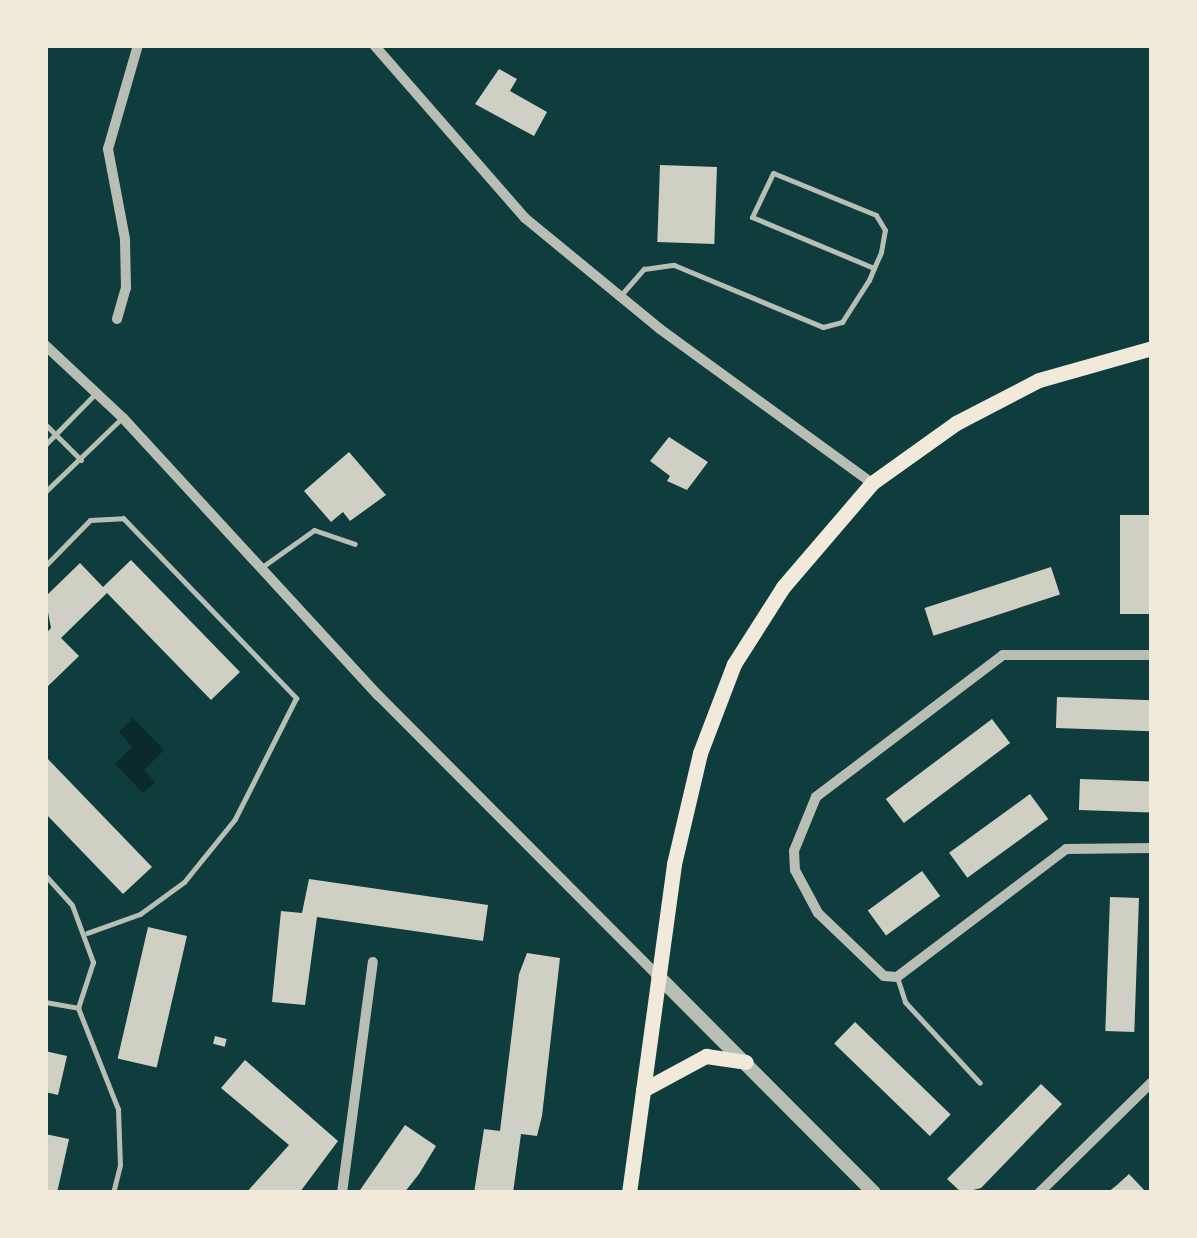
<!DOCTYPE html>
<html>
<head>
<meta charset="utf-8">
<style>
  body { margin:0 }
  #map { position:relative; width:1197px; height:1238px; overflow:hidden; background:#0f3d3e; font-family:Karla,sans-serif }
  div>[style] { position:absolute }
  [style*='--x'] { left:calc(var(--x)*1px); top:calc(var(--y)*1px); width:calc(var(--w)*1px); rotate:calc(var(--a)*1deg) }
  .water>* { inset:0; background:#0a2a2b }
  .building>* { inset:0; background:#cfcfc3; transform-origin:0 0 }
  .service>* { height:5px; margin:-2.5px; padding:0 2.5px; transform-origin:2.5px; border-radius:2.5px; background:#b8beb3 }
  .minor>* { height:10px; margin:-5px; padding:0 5px; transform-origin:5px; border-radius:5px; background:#b8beb3 }
  .tertiary>* { height:14px; margin:-7px; padding:0 7px; transform-origin:7px; border-radius:7px; background:#b8beb3 }
  .secondary>* { height:15px; margin:-7.5px; padding:0 7.5px; transform-origin:7.5px; border-radius:7.5px; background:#f1e9da }
  span { translate:-50% -50%; white-space:nowrap; text-align:center; line-height:1.15; -webkit-text-stroke:9px #f1e9da; paint-order:stroke }
  .frame { position:absolute; inset:0; border:48px solid #f1e9da; pointer-events:none }
</style>
</head>
<body>
<div id="map">
  <div class="water">
    <i style="clip-path:polygon(133px 718px,164px 750px,144px 770px,155px 782px,143px 793px,115px 764px,132px 747px,119px 732px)"></i>
  </div>
  <div class="building">
    <i style="clip-path:polygon(499px 69px,517px 79px,510px 91px,547px 112px,534px 136px,475px 104px)"></i>
    <i style="left:660px;top:165px;width:57px;height:77px;rotate:2deg"></i>
    <i style="clip-path:polygon(669px 437px,708px 462px,687px 490px,667px 481px,670px 476px,650px 461px)"></i>
    <i style="clip-path:polygon(349px 452px,386px 495px,350px 521px,343px 512px,331px 522px,304px 491px)"></i>
    <i style="left:1120px;top:515px;width:31px;height:99px"></i>
    <i style="clip-path:polygon(131px 560px,240px 672px,211px 700px,107px 593px,61px 638px,79px 656px,45px 689px,45px 634px,51px 628px,45px 597px,80px 563px,103px 587px)"></i>
    <i style="left:1051px;top:567px;width:29px;height:133px;rotate:72deg"></i>
    <i style="left:1057px;top:697px;width:95px;height:31px;rotate:2deg"></i>
    <i style="left:992px;top:719px;width:30px;height:133px;rotate:53deg"></i>
    <i style="clip-path:polygon(45px 756px,152px 867px,123px 894px,45px 813px)"></i>
    <i style="left:1080px;top:779px;width:72px;height:31px;rotate:2deg"></i>
    <i style="left:1030px;top:794px;width:31px;height:100px;rotate:54deg"></i>
    <i style="left:922px;top:871px;width:31px;height:67px;rotate:54deg"></i>
    <i style="clip-path:polygon(309px 879px,488px 905px,483px 941px,317px 917px,305px 1005px,272px 1002px,281px 911px,302px 913px)"></i>
    <i style="left:1110px;top:897px;width:29px;height:134px;rotate:2deg"></i>
    <i style="left:148px;top:927px;width:40px;height:135px;rotate:13deg"></i>
    <i style="clip-path:polygon(527px 953px,560px 958px,542px 1116px,537px 1136px,521px 1134px,513px 1193px,474px 1193px,484px 1129px,500px 1131px,519px 974px)"></i>
    <i style="left:855px;top:1022px;width:133px;height:30px;rotate:44deg"></i>
    <i style="left:215px;top:1036px;width:12px;height:8px;rotate:14deg"></i>
    <i style="clip-path:polygon(45px 1051px,67px 1056px,58px 1095px,45px 1092px)"></i>
    <i style="clip-path:polygon(245px 1060px,338px 1141px,300px 1192px,246px 1193px,289px 1145px,221px 1088px)"></i>
    <i style="clip-path:polygon(1041px 1084px,1062px 1104px,981px 1188px,962px 1193px,947px 1179px)"></i>
    <i style="clip-path:polygon(405px 1125px,436px 1146px,419px 1174px,404px 1193px,358px 1193px)"></i>
    <i style="clip-path:polygon(45px 1134px,69px 1139px,57px 1193px,45px 1193px)"></i>
    <i style="clip-path:polygon(1129px 1174px,1147px 1193px,1107px 1193px,1117px 1185px)"></i>
  </div>
  <div class="service">
    <i style="--x:621;--y:295;--w:35;--a:-49"></i>
    <i style="--x:644;--y:269;--w:30;--a:-8"></i>
    <i style="--x:674;--y:265;--w:161;--a:22.6"></i>
    <i style="--x:823;--y:327;--w:20;--a:-15"></i>
    <i style="--x:842;--y:322;--w:50;--a:-57.3"></i>
    <i style="--x:869;--y:280;--w:13;--a:-67"></i>
    <i style="--x:874;--y:268;--w:17;--a:-66"></i>
    <i style="--x:881;--y:252;--w:22;--a:-80"></i>
    <i style="--x:885;--y:230;--w:17;--a:-121"></i>
    <i style="--x:876;--y:215;--w:111;--a:-157.8"></i>
    <i style="--x:773;--y:173;--w:49;--a:115.5"></i>
    <i style="--x:752;--y:217;--w:132;--a:22.7"></i>
    <i style="--x:45;--y:424;--w:51;--a:45"></i>
    <i style="--x:45;--y:445;--w:70;--a:-45.6"></i>
    <i style="--x:45;--y:492;--w:107;--a:-43.9"></i>
    <i style="--x:45;--y:566;--w:64;--a:-45.6"></i>
    <i style="--x:90;--y:520;--w:33;--a:-3"></i>
    <i style="--x:123;--y:518;--w:250;--a:46.1"></i>
    <i style="--x:296;--y:698;--w:136;--a:116.8"></i>
    <i style="--x:235;--y:819;--w:81;--a:129"></i>
    <i style="--x:184;--y:882;--w:54;--a:144"></i>
    <i style="--x:140;--y:914;--w:56;--a:160.3"></i>
    <i style="--x:262;--y:567;--w:64;--a:-35.4"></i>
    <i style="--x:314;--y:530;--w:43;--a:18.9"></i>
    <i style="--x:45;--y:875;--w:40;--a:48"></i>
    <i style="--x:72;--y:905;--w:61;--a:69.8"></i>
    <i style="--x:93;--y:962;--w:48;--a:108.1"></i>
    <i style="--x:78;--y:1008;--w:109;--a:68.4"></i>
    <i style="--x:118;--y:1109;--w:56;--a:88"></i>
    <i style="--x:120;--y:1165;--w:29;--a:104"></i>
    <i style="--x:897;--y:977;--w:26;--a:72"></i>
    <i style="--x:905;--y:1002;--w:110;--a:47.2"></i>
    <i style="--x:45;--y:1002;--w:34;--a:10"></i>
  </div>
  <div class="minor">
    <i style="--x:374;--y:45;--w:230;--a:48.9"></i>
    <i style="--x:525;--y:218;--w:175;--a:39.4"></i>
    <i style="--x:660;--y:329;--w:262;--a:36"></i>
    <i style="--x:117;--y:319;--w:32;--a:-74"></i>
    <i style="--x:126;--y:288;--w:49;--a:-91.2"></i>
    <i style="--x:125;--y:239;--w:92;--a:-100.7"></i>
    <i style="--x:108;--y:149;--w:108;--a:-73.9"></i>
    <i style="--x:45;--y:345;--w:107;--a:43.1"></i>
    <i style="--x:123;--y:418;--w:377;--a:47.4"></i>
    <i style="--x:378;--y:695;--w:397;--a:45.1"></i>
    <i style="--x:1152;--y:655;--w:149;--a:180"></i>
    <i style="--x:1003;--y:655;--w:235;--a:142.8"></i>
    <i style="--x:816;--y:797;--w:58;--a:112.2"></i>
    <i style="--x:794;--y:851;--w:19;--a:87"></i>
    <i style="--x:795;--y:870;--w:49;--a:61.9"></i>
    <i style="--x:818;--y:913;--w:91;--a:43.7"></i>
    <i style="--x:884;--y:976;--w:13;--a:4"></i>
    <i style="--x:897;--y:977;--w:212;--a:-37.1"></i>
    <i style="--x:1066;--y:849;--w:86;--a:-0.7"></i>
    <i style="--x:342;--y:1193;--w:233;--a:-82.4"></i>
    <i style="--x:1039;--y:1193;--w:158;--a:-44.5"></i>
  </div>
  <div class="tertiary">
    <i style="--x:658;--y:976;--w:306;--a:45.1"></i>
  </div>
  <div class="secondary">
    <i style="--x:643;--y:1090;--w:72;--a:-28.4"></i>
    <i style="--x:706;--y:1056;--w:40;--a:8.5"></i>
    <i style="--x:629;--y:1193;--w:332;--a:-82.2"></i>
    <i style="--x:674;--y:864;--w:114;--a:-76.8"></i>
    <i style="--x:700;--y:753;--w:95;--a:-69.1"></i>
    <i style="--x:734;--y:664;--w:91;--a:-57.5"></i>
    <i style="--x:783;--y:587;--w:137;--a:-49.4"></i>
    <i style="--x:872;--y:483;--w:103;--a:-35.5"></i>
    <i style="--x:956;--y:423;--w:93;--a:-27.4"></i>
    <i style="--x:1039;--y:380;--w:117;--a:-15.8"></i>
  </div>
  <div class="frame"></div>
</div>
</body>
</html>
